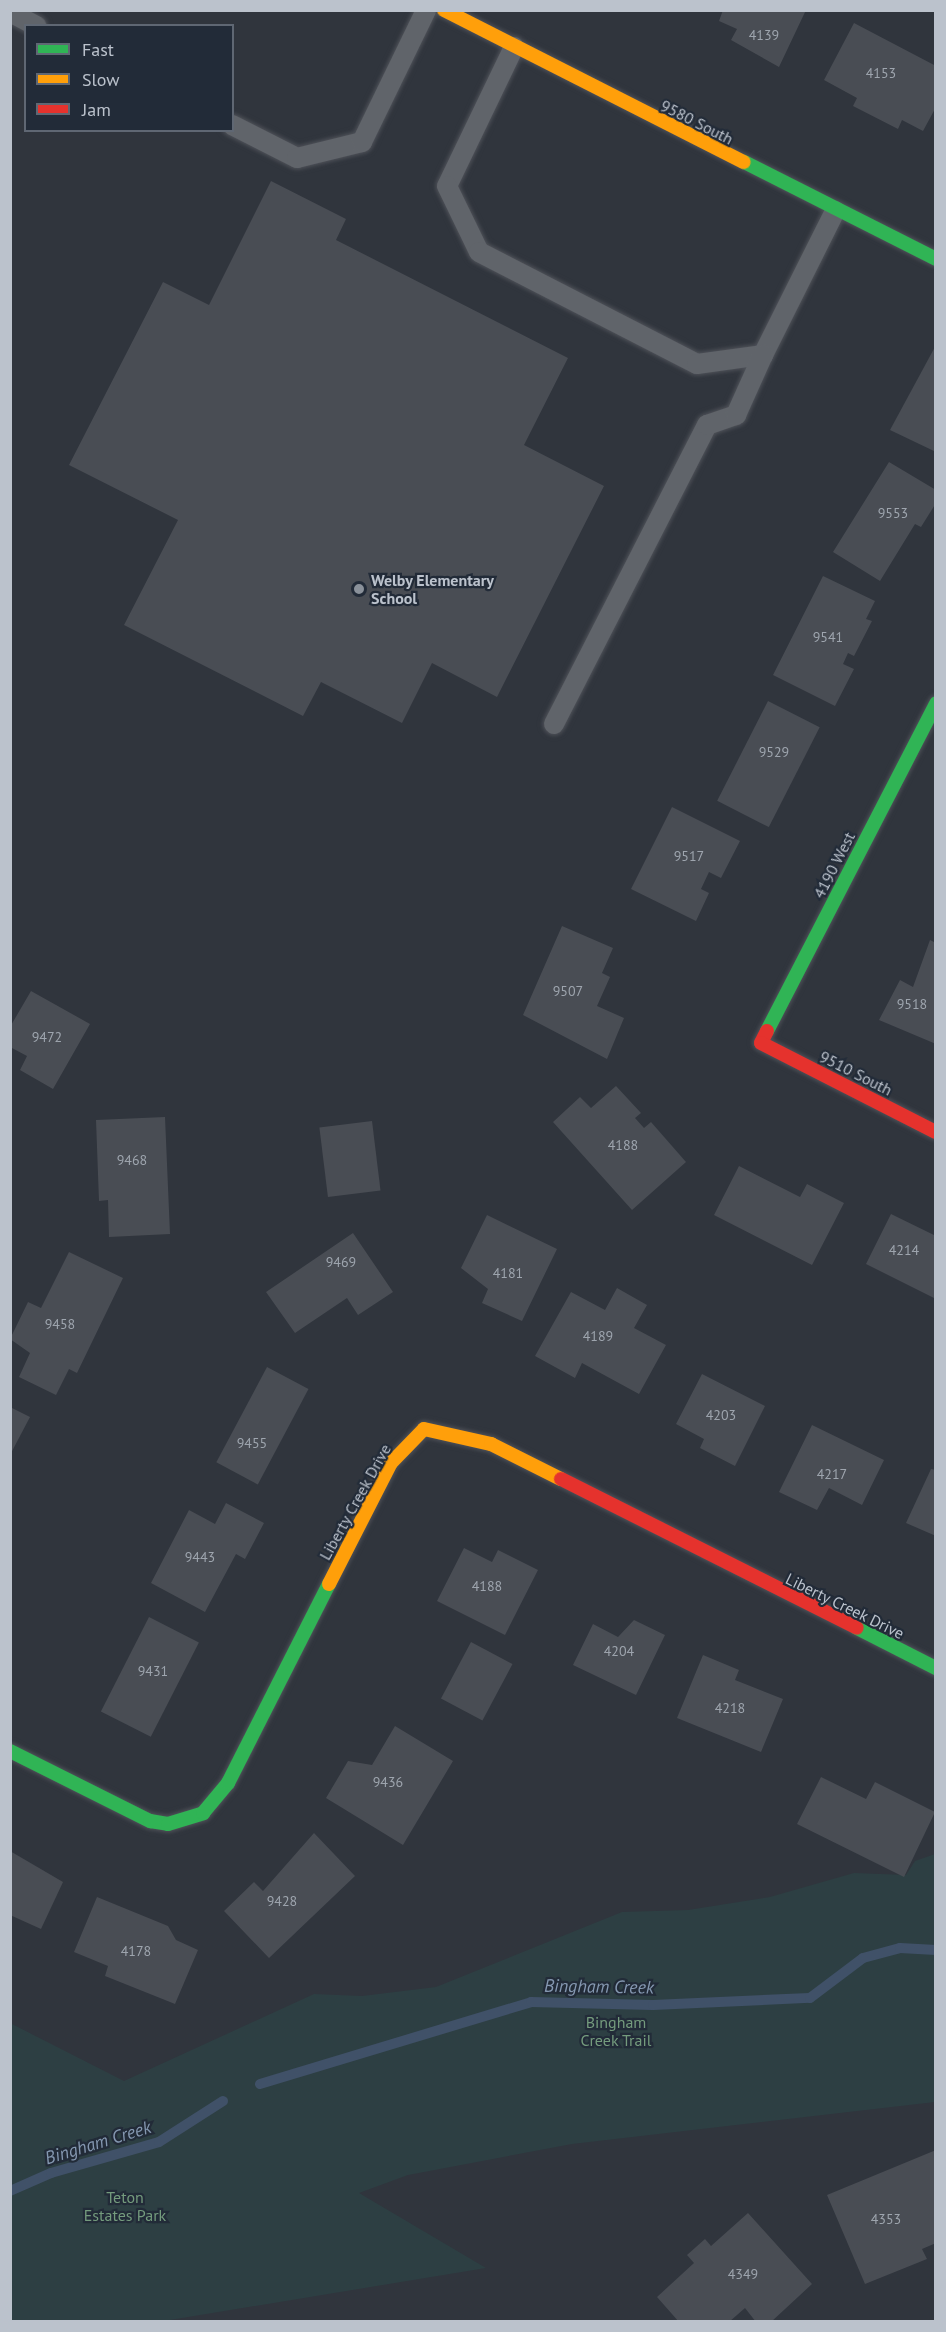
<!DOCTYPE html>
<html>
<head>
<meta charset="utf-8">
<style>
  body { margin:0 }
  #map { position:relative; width:946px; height:2332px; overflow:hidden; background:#30353d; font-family:"PT Sans",sans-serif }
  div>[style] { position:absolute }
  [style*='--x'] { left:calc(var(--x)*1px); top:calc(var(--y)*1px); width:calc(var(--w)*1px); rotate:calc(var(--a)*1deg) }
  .green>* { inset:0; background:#2d3f43 }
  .stream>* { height:10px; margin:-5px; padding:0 5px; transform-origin:5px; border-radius:5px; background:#405168 }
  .building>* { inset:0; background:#494d54; transform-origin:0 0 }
  .roads { filter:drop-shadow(0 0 2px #4e5158) drop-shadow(0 0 2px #4e5158) }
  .lane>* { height:20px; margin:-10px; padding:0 10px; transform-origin:10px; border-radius:10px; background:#60646a }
  .fast>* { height:14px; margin:-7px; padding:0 7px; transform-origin:7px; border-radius:7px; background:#30b455 }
  .slow>* { height:14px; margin:-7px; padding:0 7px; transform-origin:7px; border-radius:7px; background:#ff9f0a }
  .jam>* { height:14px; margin:-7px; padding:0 7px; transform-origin:7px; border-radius:7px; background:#e5322d }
  .dots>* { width:16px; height:16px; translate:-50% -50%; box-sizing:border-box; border:3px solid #222b38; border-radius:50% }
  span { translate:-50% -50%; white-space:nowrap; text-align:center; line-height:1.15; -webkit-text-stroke:4.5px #222b38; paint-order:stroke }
  .number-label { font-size:14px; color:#9ea5ae }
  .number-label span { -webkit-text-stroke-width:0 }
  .street-label { font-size:16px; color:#bbc2cc }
  .poi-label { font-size:16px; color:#bbc2cc; font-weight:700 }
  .left { translate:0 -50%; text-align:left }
  .park-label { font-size:16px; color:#749b7d }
  .water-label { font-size:18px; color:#8598b1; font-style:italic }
  .frame { position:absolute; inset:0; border:12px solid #bbc2cc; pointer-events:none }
  .legend { position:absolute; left:24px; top:24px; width:210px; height:108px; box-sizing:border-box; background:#222b38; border:2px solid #5f6773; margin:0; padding:8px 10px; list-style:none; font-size:18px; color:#bbc2cc }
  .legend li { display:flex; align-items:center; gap:12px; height:30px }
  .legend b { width:30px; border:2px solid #5f6773 }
</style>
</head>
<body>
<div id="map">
  <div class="green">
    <i style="clip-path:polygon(935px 1854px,935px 2102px,572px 2144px,408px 2175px,359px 2193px,486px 2268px,164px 2321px,11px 2321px,10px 2023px,124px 2081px,314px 1994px,362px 1996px,436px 1987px,622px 1912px,688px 1910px,770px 1897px,854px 1873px,906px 1875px,915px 1861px)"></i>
  </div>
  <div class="stream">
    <i style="--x:260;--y:2084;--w:283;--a:-16.8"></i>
    <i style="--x:531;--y:2002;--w:122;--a:1.4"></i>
    <i style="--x:653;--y:2005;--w:157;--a:-2.6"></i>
    <i style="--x:810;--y:1998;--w:66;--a:-37"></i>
    <i style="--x:863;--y:1958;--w:38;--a:-15"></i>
    <i style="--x:900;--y:1948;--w:36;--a:3"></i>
    <i style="--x:10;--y:2191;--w:45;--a:-23.7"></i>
    <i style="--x:51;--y:2173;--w:112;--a:-16"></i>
    <i style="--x:159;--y:2142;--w:76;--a:-32.6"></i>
  </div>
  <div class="building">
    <i style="clip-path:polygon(723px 10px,806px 10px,779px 67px,731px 40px,737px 29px,719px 21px)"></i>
    <i style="clip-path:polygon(854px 23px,936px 66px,936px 107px,923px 131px,902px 120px,898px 129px,853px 106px,857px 98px,824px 80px)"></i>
    <i style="clip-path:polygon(271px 181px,346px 219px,336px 240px,568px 358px,524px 445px,604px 486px,497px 697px,432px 663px,402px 723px,321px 682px,303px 716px,124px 625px,178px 520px,69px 465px,163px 282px,209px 305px)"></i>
    <i style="clip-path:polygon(936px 345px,936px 452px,890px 430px)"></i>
    <i style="clip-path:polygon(889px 462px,936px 490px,936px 503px,921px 527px,915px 524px,880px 581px,833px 552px)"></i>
    <i style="clip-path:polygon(823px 576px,875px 601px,866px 619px,872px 621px,854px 656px,848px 653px,843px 664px,854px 669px,835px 706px,773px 675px)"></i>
    <i style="left:768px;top:701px;width:58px;height:112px;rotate:27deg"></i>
    <i style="clip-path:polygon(672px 807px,740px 841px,721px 878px,709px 872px,701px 889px,709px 893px,696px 921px,631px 889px)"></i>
    <i style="clip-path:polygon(562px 926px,613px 948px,602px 973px,610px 977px,597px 1006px,624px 1018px,607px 1059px,523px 1015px)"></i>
    <i style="clip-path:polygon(930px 940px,936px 943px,936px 1044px,879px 1020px,900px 980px,913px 987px)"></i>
    <i style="clip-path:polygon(31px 991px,90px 1024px,53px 1089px,20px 1070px,27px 1056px,10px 1047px,10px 1027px)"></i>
    <i style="clip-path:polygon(616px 1086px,641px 1113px,635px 1118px,644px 1128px,651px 1122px,686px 1162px,632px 1210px,553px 1122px,580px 1097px,591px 1108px)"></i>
    <i style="clip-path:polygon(165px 1117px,170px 1234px,109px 1237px,108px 1200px,99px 1201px,96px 1120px)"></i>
    <i style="left:372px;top:1121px;width:70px;height:53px;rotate:83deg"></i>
    <i style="clip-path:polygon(739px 1166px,800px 1197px,807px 1184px,844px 1203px,812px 1265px,714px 1215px)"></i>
    <i style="clip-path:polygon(891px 1214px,936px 1236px,936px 1299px,866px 1264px)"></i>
    <i style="clip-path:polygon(487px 1215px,557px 1249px,522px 1321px,482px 1303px,488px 1289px,461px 1268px)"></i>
    <i style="clip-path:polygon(353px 1233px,393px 1292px,358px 1315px,347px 1298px,295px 1333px,266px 1292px)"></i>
    <i style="clip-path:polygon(69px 1252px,123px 1278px,77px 1373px,69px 1369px,56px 1395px,19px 1377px,30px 1353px,10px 1339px,28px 1302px,41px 1308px)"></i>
    <i style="clip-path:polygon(617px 1288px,647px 1305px,634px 1328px,666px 1345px,639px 1394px,582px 1363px,575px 1378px,535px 1356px,571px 1292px,605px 1310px)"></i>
    <i style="left:267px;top:1367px;width:47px;height:108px;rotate:28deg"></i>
    <i style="clip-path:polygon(702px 1374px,765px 1406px,735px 1466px,700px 1448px,704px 1439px,676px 1424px)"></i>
    <i style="clip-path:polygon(10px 1407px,30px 1417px,10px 1455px)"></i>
    <i style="clip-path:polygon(812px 1425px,884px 1460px,862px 1505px,829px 1488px,817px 1510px,779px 1492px)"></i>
    <i style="clip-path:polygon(931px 1469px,936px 1470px,936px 1536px,906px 1523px)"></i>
    <i style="clip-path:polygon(226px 1503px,264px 1523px,245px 1559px,236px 1554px,205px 1612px,151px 1583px,189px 1510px,215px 1524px)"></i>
    <i style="clip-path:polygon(464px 1548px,492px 1562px,498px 1550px,538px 1570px,505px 1635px,437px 1601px)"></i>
    <i style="left:149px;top:1617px;width:56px;height:106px;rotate:27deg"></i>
    <i style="clip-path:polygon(634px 1620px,665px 1635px,636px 1695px,573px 1665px,593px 1624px,618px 1637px)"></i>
    <i style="left:471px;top:1642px;width:47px;height:64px;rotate:28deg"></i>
    <i style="clip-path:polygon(703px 1655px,739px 1670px,735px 1680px,783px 1699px,761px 1752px,677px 1718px)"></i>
    <i style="clip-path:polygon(395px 1726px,453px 1761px,403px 1845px,326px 1798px,348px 1761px,372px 1765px)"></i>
    <i style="clip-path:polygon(821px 1777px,866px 1799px,875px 1782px,935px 1812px,904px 1877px,797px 1824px)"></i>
    <i style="clip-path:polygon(314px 1833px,355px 1876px,269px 1958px,224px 1911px,254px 1882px,263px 1891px)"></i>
    <i style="clip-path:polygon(10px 1851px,63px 1882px,41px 1929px,10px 1915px)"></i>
    <i style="clip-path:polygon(97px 1897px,168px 1926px,176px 1940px,198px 1950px,175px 2004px,105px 1976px,108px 1966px,74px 1952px)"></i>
    <i style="clip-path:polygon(936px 2150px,936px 2243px,922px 2249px,927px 2259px,865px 2284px,827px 2195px)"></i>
    <i style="clip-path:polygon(748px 2213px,812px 2284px,771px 2322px,756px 2322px,745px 2308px,729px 2322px,679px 2322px,657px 2297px,694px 2263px,687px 2255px,705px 2239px,711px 2246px)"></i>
  </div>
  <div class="roads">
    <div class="lane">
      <i style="--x:10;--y:12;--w:30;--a:28"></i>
      <i style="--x:514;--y:47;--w:154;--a:115.7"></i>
      <i style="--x:447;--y:186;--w:73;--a:64.1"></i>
      <i style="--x:479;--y:252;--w:245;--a:27.2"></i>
      <i style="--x:697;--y:364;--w:67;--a:-7.8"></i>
      <i style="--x:763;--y:355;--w:161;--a:-63.4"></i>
      <i style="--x:232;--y:125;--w:73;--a:26.9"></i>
      <i style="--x:297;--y:158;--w:67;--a:-13.8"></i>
      <i style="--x:362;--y:142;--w:147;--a:-64.1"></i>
      <i style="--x:554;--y:724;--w:336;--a:-62.9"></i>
      <i style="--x:707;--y:425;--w:31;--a:-19"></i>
      <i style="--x:736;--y:415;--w:66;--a:-65.8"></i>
    </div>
    <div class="fast">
      <i style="--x:744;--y:162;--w:215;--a:26.8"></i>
      <i style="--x:767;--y:1031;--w:369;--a:-62.7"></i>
      <i style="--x:857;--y:1628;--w:89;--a:26.9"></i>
      <i style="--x:10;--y:1751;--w:157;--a:26.6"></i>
      <i style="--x:150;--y:1821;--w:18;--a:9"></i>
      <i style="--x:168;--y:1824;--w:37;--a:-17"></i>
      <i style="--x:203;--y:1813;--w:39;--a:-50"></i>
      <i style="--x:228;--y:1783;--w:223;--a:-63.1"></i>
    </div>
    <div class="slow">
      <i style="--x:444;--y:10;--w:336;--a:26.9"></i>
      <i style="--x:329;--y:1584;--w:136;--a:-62.9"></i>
      <i style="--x:391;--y:1463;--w:47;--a:-45.9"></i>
      <i style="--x:424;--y:1429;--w:69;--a:12.6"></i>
      <i style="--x:491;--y:1444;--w:78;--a:26.6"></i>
    </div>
    <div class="jam">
      <i style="--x:767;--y:1031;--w:13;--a:117"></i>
      <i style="--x:761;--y:1043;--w:196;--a:27"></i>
      <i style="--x:561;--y:1479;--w:331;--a:26.7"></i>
    </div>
  </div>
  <div class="dots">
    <i style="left:359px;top:589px;background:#8a919a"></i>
  </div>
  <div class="number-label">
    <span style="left:764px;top:35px">4139</span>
    <span style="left:881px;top:73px">4153</span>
    <span style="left:893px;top:513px">9553</span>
    <span style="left:828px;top:637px">9541</span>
    <span style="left:774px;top:752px">9529</span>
    <span style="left:689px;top:856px">9517</span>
    <span style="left:568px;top:991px">9507</span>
    <span style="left:912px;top:1004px">9518</span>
    <span style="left:47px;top:1037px">9472</span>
    <span style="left:623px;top:1145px">4188</span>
    <span style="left:132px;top:1160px">9468</span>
    <span style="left:904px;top:1250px">4214</span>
    <span style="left:341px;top:1262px">9469</span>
    <span style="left:508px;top:1273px">4181</span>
    <span style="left:60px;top:1324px">9458</span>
    <span style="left:598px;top:1336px">4189</span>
    <span style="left:721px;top:1415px">4203</span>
    <span style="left:252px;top:1443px">9455</span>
    <span style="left:832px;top:1474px">4217</span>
    <span style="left:200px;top:1557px">9443</span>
    <span style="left:487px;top:1586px">4188</span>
    <span style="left:619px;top:1651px">4204</span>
    <span style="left:153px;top:1671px">9431</span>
    <span style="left:730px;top:1708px">4218</span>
    <span style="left:388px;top:1782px">9436</span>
    <span style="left:282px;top:1901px">9428</span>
    <span style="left:136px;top:1951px">4178</span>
    <span style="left:886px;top:2219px">4353</span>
    <span style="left:743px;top:2274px">4349</span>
  </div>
  <div class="street-label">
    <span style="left:697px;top:122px;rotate:27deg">9580 South</span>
    <span style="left:834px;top:865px;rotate:-63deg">4190 West</span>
    <span style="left:856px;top:1073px;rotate:27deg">9510 South</span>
    <span style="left:355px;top:1502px;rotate:-61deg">Liberty Creek Drive</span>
    <span style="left:845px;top:1606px;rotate:26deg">Liberty Creek Drive</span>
  </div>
  <div class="poi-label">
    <span class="left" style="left:371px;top:589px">Welby Elementary<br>School</span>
  </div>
  <div class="park-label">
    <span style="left:616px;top:2031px">Bingham<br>Creek Trail</span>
    <span style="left:125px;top:2206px">Teton<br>Estates Park</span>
  </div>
  <div class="water-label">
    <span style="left:599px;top:1987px;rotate:1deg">Bingham Creek</span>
    <span style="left:98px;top:2143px;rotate:-17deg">Bingham Creek</span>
  </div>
  <div class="frame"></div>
  <ul class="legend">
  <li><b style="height:8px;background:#30b455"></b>Fast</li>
  <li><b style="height:8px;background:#ff9f0a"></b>Slow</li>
  <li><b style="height:8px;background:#e5322d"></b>Jam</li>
  </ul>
</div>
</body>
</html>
